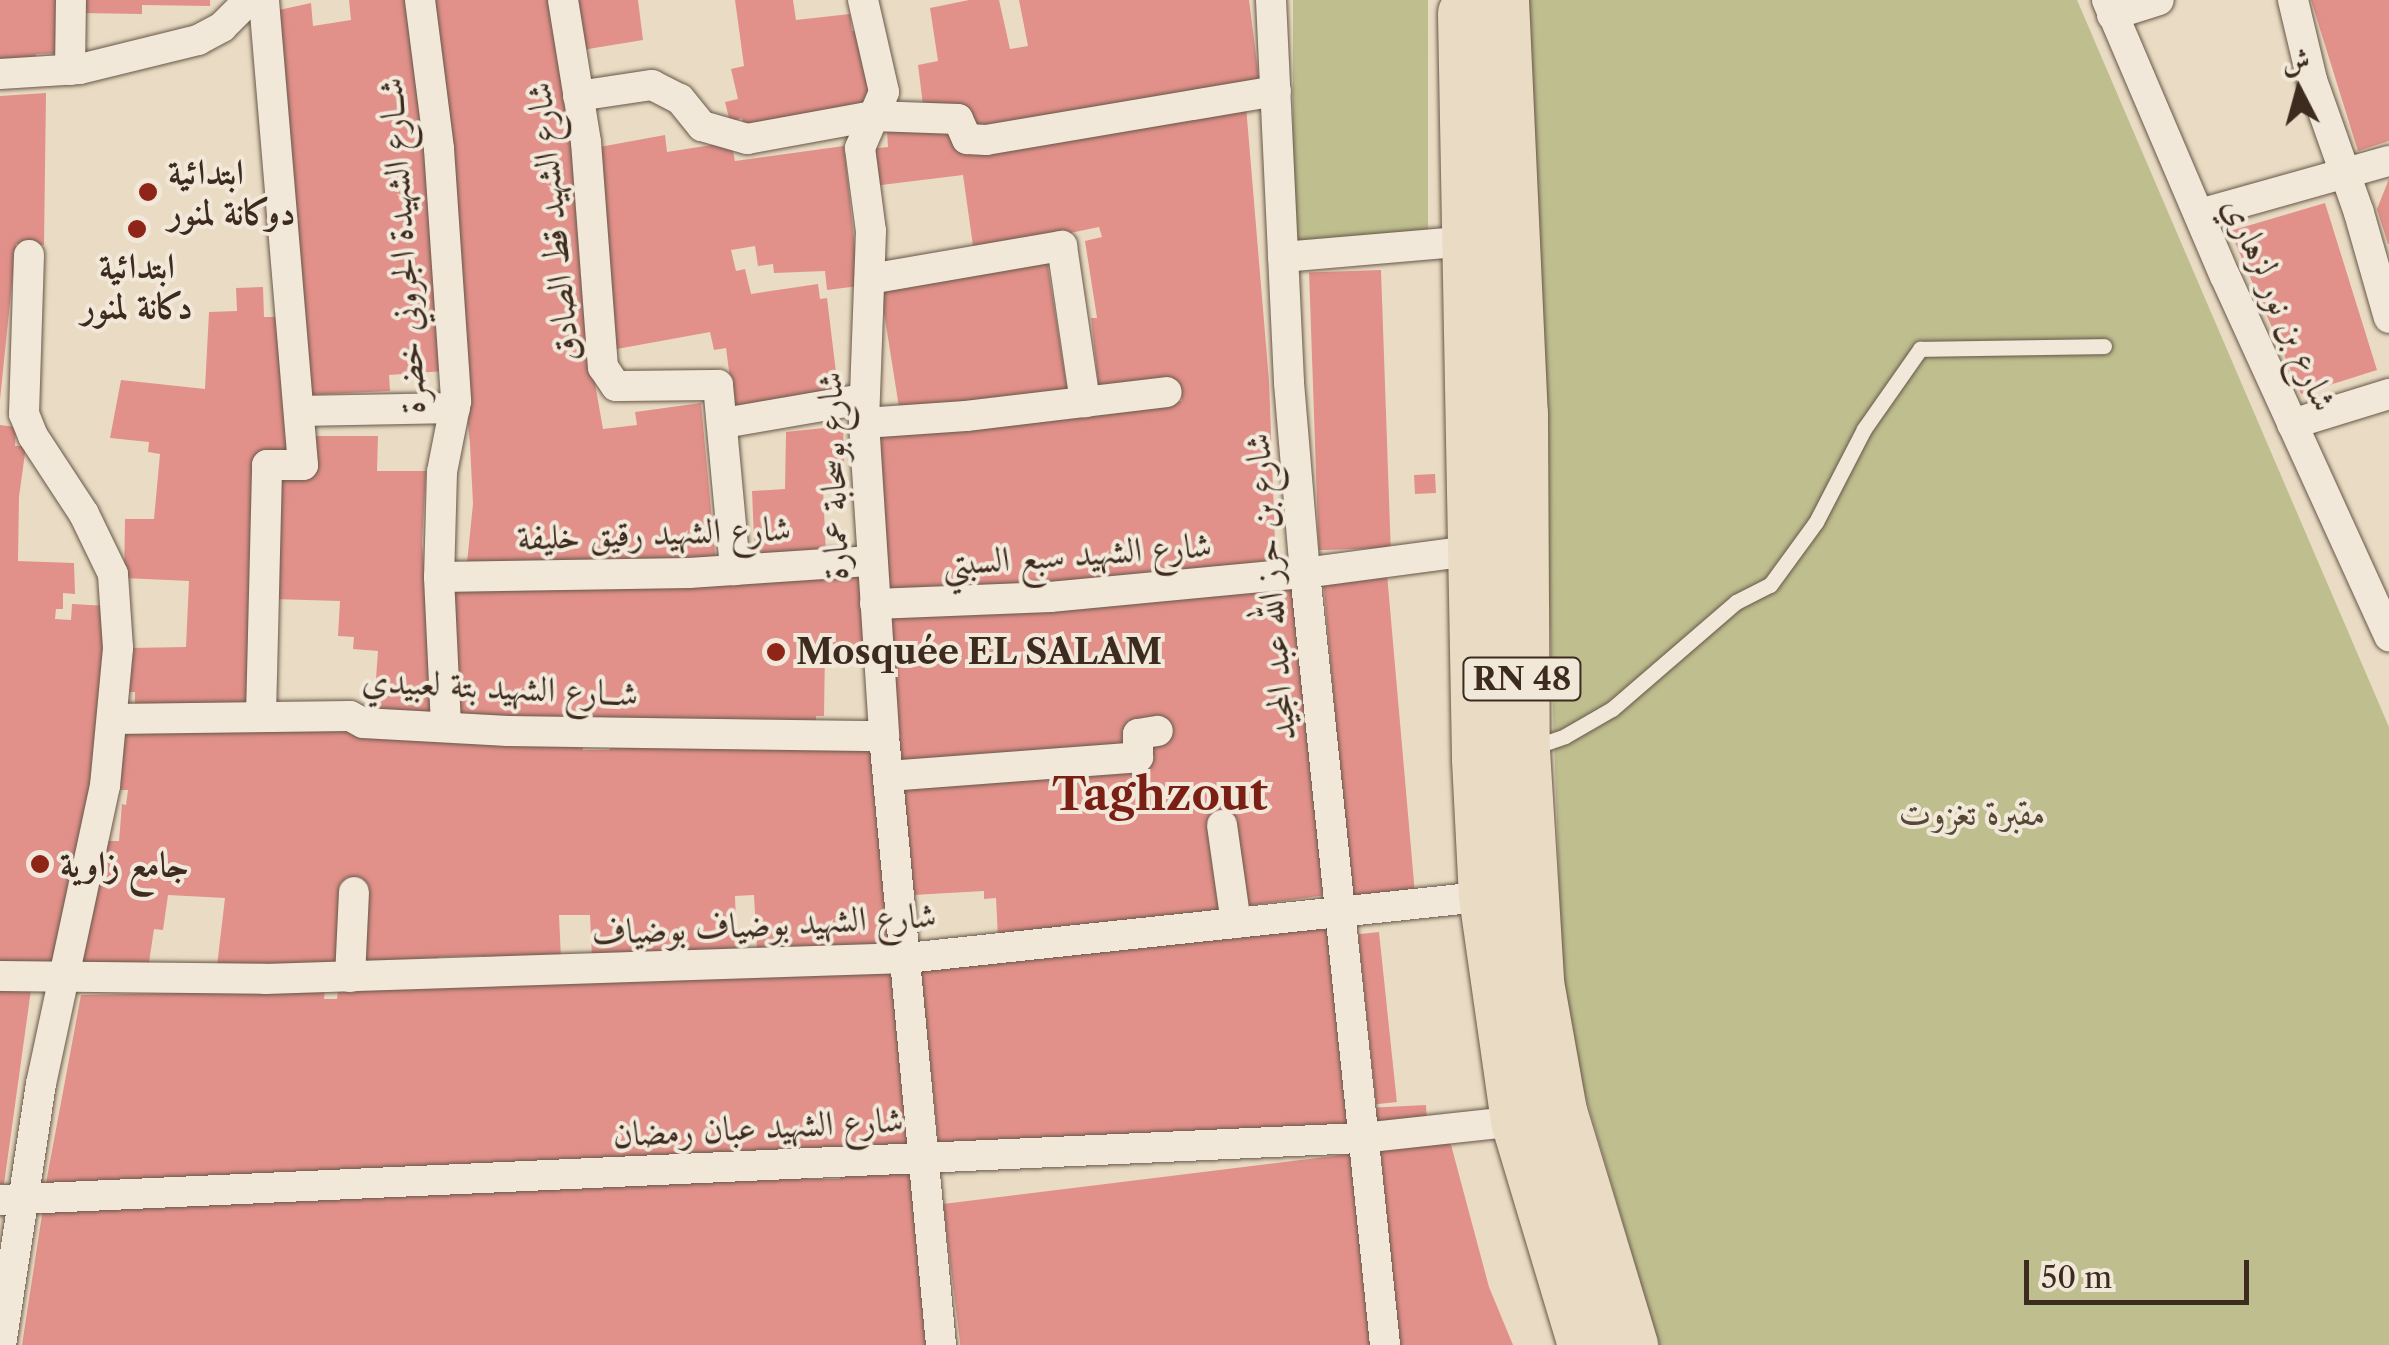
<!DOCTYPE html>
<html>
<head>
<meta charset="utf-8">
<style>
  body { margin:0 }
  #map { position:relative; width:2389px; height:1345px; overflow:hidden; background:#eadcc4; font-family:"Libre Caslon Text",Amiri,serif }
  div>[style] { position:absolute }
  [style*='--x'] { left:calc(var(--x)*1px); top:calc(var(--y)*1px); width:calc(var(--w)*1px); rotate:calc(var(--a)*1deg) }
  .green>* { inset:0; background:#bebe8f; transform-origin:0 0 }
  .building>* { inset:0; background:#e1918a; transform-origin:0 0 }
  .roads { filter:drop-shadow(0 0 2px #685748) drop-shadow(0 0 2px #685748) }
  .lane>* { height:15px; margin:-7.5px; padding:0 7.5px; transform-origin:7.5px; border-radius:7.5px; background:#f1e8d9 }
  .street>* { height:30px; margin:-15px; padding:0 15px; transform-origin:15px; border-radius:15px; background:#f1e8d9 }
  .highway>* { height:55px; margin:-27.5px; padding:0 27.5px; transform-origin:27.5px; border-radius:27.5px; background:#eadcc4 }
  .dots>* { width:28px; height:28px; translate:-50% -50%; box-sizing:border-box; border:5px solid #f1e8d9; border-radius:50% }
  span { translate:-50% -50%; white-space:nowrap; text-align:center; line-height:1.15; -webkit-text-stroke:8px #f1e8d9; paint-order:stroke }
  .shield-label span { padding:2px 8px; background:#f1e8d9; border:2px solid; border-radius:8px; -webkit-text-stroke-width:0 }
  .shield-label { font-size:32px; color:#3c2b1e; font-weight:700 }
  .poi-label { font-size:35px; color:#3c2b1e; font-weight:700 }
  .left { translate:0 -50%; text-align:left }
  .street-label { font-size:35px; color:#3c2b1e }
  .park-label { font-size:35px; color:#564835; font-style:italic }
  .district-label { font-size:45px; color:#7a1f14; font-weight:700 }
  .north { position:absolute; left:2249px; top:40px; width:100px; height:100px; -webkit-text-stroke:8px #f1e8d9; paint-order:stroke; rotate:354deg; font-size:28px; font-weight:700; line-height:40px; text-align:center; color:#3c2b1e }
  .north::after { content:''; display:block; margin:auto; width:35px; height:45px; background:#3c2b1e; clip-path:polygon(50% 0,100% 100%,50% 72%,0 100%) }
  .scale { position:absolute; left:2024px; top:1260px; width:225px; height:45px; box-sizing:border-box; border:5px solid #3c2b1e; border-top:0; padding-left:12px; font-size:30px; line-height:35px; white-space:nowrap; color:#3c2b1e; -webkit-text-stroke:8px #f1e8d9; paint-order:stroke }
</style>
</head>
<body>
<div id="map">
  <div class="green">
    <i style="left:1293px;top:0;width:135px;height:243px"></i>
    <i style="clip-path:polygon(1528px 0,2077px 0,2389px 727px,2389px 1345px,1659px 1345px,1564px 1023px)"></i>
  </div>
  <div class="building">
    <i style="clip-path:polygon(0 0,64px 0,62px 53px,36px 54px,36px 65px,0 65px)"></i>
    <i style="clip-path:polygon(80px 0,210px 0,210px 6px,142px 5px,142px 14px,79px 13px)"></i>
    <i style="clip-path:polygon(349px 0,413px 0,444px 371px,389px 375px,390px 391px,308px 395px,279px 10px,311px 3px,313px 26px,351px 20px)"></i>
    <i style="clip-path:polygon(429px 0,557px 0,583px 164px,593px 372px,603px 429px,637px 425px,635px 412px,701px 403px,716px 563px,467px 563px,473px 504px,470px 445px)"></i>
    <i style="clip-path:polygon(568px 0,638px 0,643px 40px,576px 51px)"></i>
    <i style="clip-path:polygon(735px 0,793px 0,796px 20px,850px 14px,852px 31px,858px 30px,871px 101px,744px 127px,742px 118px,730px 122px,725px 102px,738px 99px,731px 69px,744px 66px)"></i>
    <i style="clip-path:polygon(969px 0,999px 0,1010px 49px,1028px 46px,1019px 0,1249px 0,1260px 87px,968px 133px,924px 113px,918px 65px,938px 61px,930px 8px)"></i>
    <i style="clip-path:polygon(2311px 0,2389px 0,2389px 141px,2358px 151px)"></i>
    <i style="clip-path:polygon(46px 93px,44px 245px,16px 244px,0 400px,0 96px)"></i>
    <i style="clip-path:polygon(1246px 106px,1269px 381px,1276px 569px,882px 596px,881px 431px,1182px 401px,1179px 382px,1099px 391px,1091px 318px,1097px 318px,1085px 241px,1102px 237px,1099px 227px,974px 253px,963px 175px,873px 186px,869px 149px,888px 147px,887px 132px,957px 124px,961px 146px)"></i>
    <i style="clip-path:polygon(665px 135px,667px 152px,731px 142px,735px 161px,844px 146px,859px 286px,827px 290px,825px 271px,774px 273px,773px 264px,758px 266px,755px 246px,731px 250px,736px 271px,745px 269px,751px 294px,818px 284px,820px 299px,827px 298px,838px 389px,734px 409px,726px 348px,714px 350px,710px 332px,606px 351px,594px 148px)"></i>
    <i style="clip-path:polygon(2389px 179px,2389px 244px,2388px 244px,2377px 209px)"></i>
    <i style="clip-path:polygon(2325px 203px,2377px 370px,2301px 394px,2230px 231px)"></i>
    <i style="left:1046px;top:255px;width:139px;height:169px;rotate:81deg"></i>
    <i style="left:1381px;top:270px;width:278px;height:72px;rotate:88deg"></i>
    <i style="clip-path:polygon(263px 287px,264px 317px,286px 317px,295px 453px,259px 460px,251px 712px,135px 713px,135px 692px,127px 692px,128px 648px,186px 647px,189px 581px,124px 578px,125px 519px,154px 519px,160px 454px,148px 452px,149px 442px,110px 438px,121px 380px,205px 389px,209px 312px,237px 311px,236px 288px)"></i>
    <i style="clip-path:polygon(0 425px,16px 427px,15px 446px,26px 446px,19px 497px,18px 561px,74px 563px,75px 594px,63px 593px,63px 609px,56px 609px,55px 619px,71px 620px,72px 604px,108px 606px,100px 765px,58px 966px,0 963px)"></i>
    <i style="clip-path:polygon(843px 426px,845px 485px,823px 487px,826px 555px,755px 562px,752px 491px,785px 489px,786px 432px)"></i>
    <i style="clip-path:polygon(314px 436px,378px 436px,377px 471px,426px 471px,422px 543px,437px 721px,373px 719px,378px 651px,353px 649px,354px 637px,338px 636px,340px 601px,272px 599px,272px 470px)"></i>
    <i style="left:1435px;top:474px;width:19px;height:21px;rotate:87deg"></i>
    <i style="clip-path:polygon(865px 574px,868px 653px,825px 651px,824px 716px,816px 716px,816px 726px,453px 721px,446px 585px)"></i>
    <i style="left:1387px;top:574px;width:317px;height:64px;rotate:85deg"></i>
    <i style="clip-path:polygon(1294px 586px,1326px 895px,1240px 907px,1228px 819px,1214px 821px,1226px 909px,998px 938px,996px 898px,984px 899px,984px 891px,913px 895px,900px 782px,1148px 765px,1146px 741px,1166px 739px,1164px 717px,1128px 721px,1131px 749px,898px 767px,881px 612px,997px 608px)"></i>
    <i style="clip-path:polygon(118px 723px,352px 724px,351px 735px,583px 744px,583px 750px,609px 750px,613px 744px,877px 745px,893px 945px,757px 950px,754px 895px,735px 896px,737px 950px,592px 958px,590px 915px,559px 915px,561px 959px,482px 964px,482px 956px,438px 957px,438px 965px,217px 966px,225px 898px,168px 895px,163px 930px,154px 929px,148px 969px,79px 966px,108px 841px,119px 841px,122px 804px,126px 805px,128px 790px,112px 790px)"></i>
    <i style="left:1329px;top:927px;width:198px;height:411px;rotate:84deg"></i>
    <i style="left:1379px;top:932px;width:171px;height:21px;rotate:84deg"></i>
    <i style="clip-path:polygon(896px 970px,910px 1146px,46px 1183px,81px 995px,325px 990px,324px 999px,337px 999px,338px 990px)"></i>
    <i style="clip-path:polygon(0 988px,31px 990px,4px 1184px,0 1184px)"></i>
    <i style="left:1426px;top:1105px;width:18px;height:50px;rotate:87deg"></i>
    <i style="clip-path:polygon(1450px 1141px,1489px 1287px,1513px 1345px,1399px 1345px,1380px 1146px)"></i>
    <i style="left:1350px;top:1154px;width:192px;height:410px;rotate:83deg"></i>
    <i style="clip-path:polygon(902px 1168px,915px 1179px,928px 1345px,22px 1345px,43px 1208px,802px 1173px,808px 1179px,840px 1179px,839px 1171px)"></i>
  </div>
  <div class="roads">
    <div class="lane">
      <i style="--x:1531;--y:748;--w:36;--a:-19"></i>
      <i style="--x:1565;--y:736;--w:54;--a:-29.9"></i>
      <i style="--x:1612;--y:709;--w:164;--a:-40.8"></i>
      <i style="--x:1736;--y:602;--w:38;--a:-27"></i>
      <i style="--x:1770;--y:585;--w:78;--a:-53.9"></i>
      <i style="--x:1816;--y:522;--w:105;--a:-62.7"></i>
      <i style="--x:1864;--y:429;--w:98;--a:-55"></i>
      <i style="--x:1920;--y:349;--w:184;--a:-0.9"></i>
    </div>
    <div class="street">
      <i style="--x:420;--y:0;--w:150;--a:82.7"></i>
      <i style="--x:439;--y:149;--w:253;--a:86.1"></i>
      <i style="--x:456;--y:401;--w:72;--a:101.2"></i>
      <i style="--x:442;--y:472;--w:105;--a:91.6"></i>
      <i style="--x:439;--y:577;--w:150;--a:87.3"></i>
      <i style="--x:563;--y:0;--w:144;--a:80.8"></i>
      <i style="--x:586;--y:142;--w:226;--a:85.7"></i>
      <i style="--x:603;--y:367;--w:23;--a:56"></i>
      <i style="--x:616;--y:386;--w:102;--a:-0.6"></i>
      <i style="--x:718;--y:385;--w:186;--a:84.7"></i>
      <i style="--x:863;--y:0;--w:94;--a:77.1"></i>
      <i style="--x:884;--y:92;--w:61;--a:113.2"></i>
      <i style="--x:860;--y:148;--w:84;--a:82.5"></i>
      <i style="--x:871;--y:231;--w:192;--a:92.1"></i>
      <i style="--x:864;--y:423;--w:314;--a:86.3"></i>
      <i style="--x:884;--y:736;--w:612;--a:84.65"></i>
      <i style="--x:1271;--y:0;--w:383;--a:87.3"></i>
      <i style="--x:1289;--y:383;--w:191;--a:85.2"></i>
      <i style="--x:1305;--y:573;--w:776;--a:84.08"></i>
      <i style="--x:2107;--y:0;--w:300;--a:66.9"></i>
      <i style="--x:2225;--y:276;--w:396;--a:65.5"></i>
      <i style="--x:2293;--y:0;--w:82;--a:76.6"></i>
      <i style="--x:2312;--y:80;--w:141;--a:70.5"></i>
      <i style="--x:2359;--y:213;--w:109;--a:74.1"></i>
      <i style="--x:2112;--y:15;--w:49;--a:-17.7"></i>
      <i style="--x:70;--y:70;--w:70;--a:-89.2"></i>
      <i style="--x:0;--y:74;--w:80;--a:-3.6"></i>
      <i style="--x:80;--y:69;--w:122;--a:-13.8"></i>
      <i style="--x:198;--y:40;--w:27;--a:-28"></i>
      <i style="--x:222;--y:27;--w:38;--a:-45"></i>
      <i style="--x:578;--y:96;--w:75;--a:-8.5"></i>
      <i style="--x:652;--y:85;--w:31;--a:27"></i>
      <i style="--x:680;--y:99;--w:35;--a:51"></i>
      <i style="--x:702;--y:126;--w:47;--a:16.1"></i>
      <i style="--x:747;--y:139;--w:128;--a:-10.3"></i>
      <i style="--x:873;--y:116;--w:85;--a:2"></i>
      <i style="--x:958;--y:119;--w:22;--a:66"></i>
      <i style="--x:967;--y:139;--w:19;--a:3"></i>
      <i style="--x:986;--y:140;--w:294;--a:-9.6"></i>
      <i style="--x:2200;--y:214;--w:196;--a:-15.7"></i>
      <i style="--x:1283;--y:257;--w:188;--a:-4.9"></i>
      <i style="--x:870;--y:279;--w:195;--a:-9.8"></i>
      <i style="--x:1062;--y:246;--w:158;--a:81.6"></i>
      <i style="--x:301;--y:411;--w:154;--a:-1.1"></i>
      <i style="--x:724;--y:423;--w:141;--a:-9.8"></i>
      <i style="--x:864;--y:423;--w:102;--a:-3.9"></i>
      <i style="--x:966;--y:416;--w:202;--a:-6.8"></i>
      <i style="--x:2292;--y:424;--w:102;--a:-17.2"></i>
      <i style="--x:439;--y:577;--w:250;--a:-0.9"></i>
      <i style="--x:689;--y:573;--w:183;--a:-3.8"></i>
      <i style="--x:875;--y:604;--w:175;--a:-2.3"></i>
      <i style="--x:1050;--y:597;--w:256;--a:-5.4"></i>
      <i style="--x:1305;--y:573;--w:182;--a:-7.6"></i>
      <i style="--x:261;--y:716;--w:251;--a:-88.6"></i>
      <i style="--x:267;--y:465;--w:36;--a:0"></i>
      <i style="--x:303;--y:465;--w:467;--a:-94.8"></i>
      <i style="--x:113;--y:719;--w:237;--a:-0.7"></i>
      <i style="--x:350;--y:716;--w:15;--a:28"></i>
      <i style="--x:363;--y:723;--w:145;--a:3.2"></i>
      <i style="--x:508;--y:731;--w:376;--a:0.8"></i>
      <i style="--x:888;--y:776;--w:251;--a:-4.3"></i>
      <i style="--x:1138;--y:757;--w:23;--a:-90"></i>
      <i style="--x:1138;--y:734;--w:20;--a:-9"></i>
      <i style="--x:1222;--y:825;--w:99;--a:81.9"></i>
      <i style="--x:0;--y:976;--w:265;--a:0.6"></i>
      <i style="--x:265;--y:979;--w:642;--a:-1.87"></i>
      <i style="--x:907;--y:958;--w:594;--a:-6.08"></i>
      <i style="--x:350;--y:977;--w:85;--a:-87.3"></i>
      <i style="--x:0;--y:1200;--w:1363;--a:-2.61"></i>
      <i style="--x:1362;--y:1138;--w:157;--a:-6.2"></i>
      <i style="--x:1;--y:1345;--w:264;--a:-81.3"></i>
      <i style="--x:41;--y:1084;--w:305;--a:-77.9"></i>
      <i style="--x:105;--y:786;--w:139;--a:-84.6"></i>
      <i style="--x:118;--y:648;--w:74;--a:-93.9"></i>
      <i style="--x:113;--y:574;--w:67;--a:-115.8"></i>
      <i style="--x:84;--y:514;--w:93;--a:-123.2"></i>
      <i style="--x:33;--y:436;--w:24;--a:-112"></i>
      <i style="--x:24;--y:414;--w:159;--a:-88.2"></i>
    </div>
    <div class="highway">
      <i style="--x:1501;--y:0;--w:413;--a:87.4"></i>
      <i style="--x:1520;--y:413;--w:337;--a:89.7"></i>
      <i style="--x:1522;--y:750;--w:232;--a:86.5"></i>
      <i style="--x:1536;--y:982;--w:131;--a:79.9"></i>
      <i style="--x:1559;--y:1111;--w:245;--a:73.1"></i>
      <i style="--x:1465;--y:13;--w:746;--a:88.92"></i>
      <i style="--x:1479;--y:759;--w:137;--a:87.1"></i>
      <i style="--x:1486;--y:896;--w:227;--a:81.9"></i>
      <i style="--x:1518;--y:1121;--w:234;--a:73.3"></i>
    </div>
  </div>
  <div class="dots">
    <i style="left:148px;top:192px;background:#8f2418"></i>
    <i style="left:137px;top:229px;background:#8f2418"></i>
    <i style="left:776px;top:652px;background:#8f2418"></i>
    <i style="left:40px;top:864px;background:#8f2418"></i>
  </div>
  <div class="shield-label">
    <span style="left:1522px;top:679px">RN 48</span>
  </div>
  <div class="poi-label">
    <span class="left" style="left:168px;top:192px">ابتدائية<br>دوكانة لمنور</span>
    <span style="left:137px;top:286px">ابتدائية<br>دكانة لمنور</span>
    <span class="left" style="left:796px;top:652px">Mosquée EL SALAM</span>
    <span class="left" style="left:60px;top:864px">جامع زاوية</span>
  </div>
  <div class="street-label">
    <span style="left:553px;top:222px;rotate:-96deg">شارع الشهيد قط الصادق</span>
    <span style="left:402px;top:246px;rotate:-94deg">شــارع الشهيدة الجروني خضرة</span>
    <span style="left:2280px;top:304px;rotate:66deg">شارع بن نور لزهاري</span>
    <span style="left:833px;top:476px;rotate:-92deg">شارع بوسحابة عمارة</span>
    <span style="left:654px;top:533px;rotate:-2deg">شارع الشهيد رقيق خليفة</span>
    <span style="left:1077px;top:554px;rotate:-4deg">شارع الشهيد سبع السبتي</span>
    <span style="left:1270px;top:587px;rotate:-95deg">شارع بن حرز الله عبد المجيد</span>
    <span style="left:500px;top:687px;rotate:3deg">شــارع الشهيد بتة لعبيدي</span>
    <span style="left:764px;top:924px;rotate:-3deg">شارع الشهيد بوضياف بوضياف</span>
    <span style="left:758px;top:1127px;rotate:-3deg">شارع الشهيد عبان رمضان</span>
  </div>
  <div class="park-label">
    <span style="left:1973px;top:813px">مقبرة تغزوت</span>
  </div>
  <div class="district-label">
    <span style="left:1160px;top:795px">Taghzout</span>
  </div>
  <div class="north">ش</div>
  <div class="scale">50 m</div>
</div>
</body>
</html>
